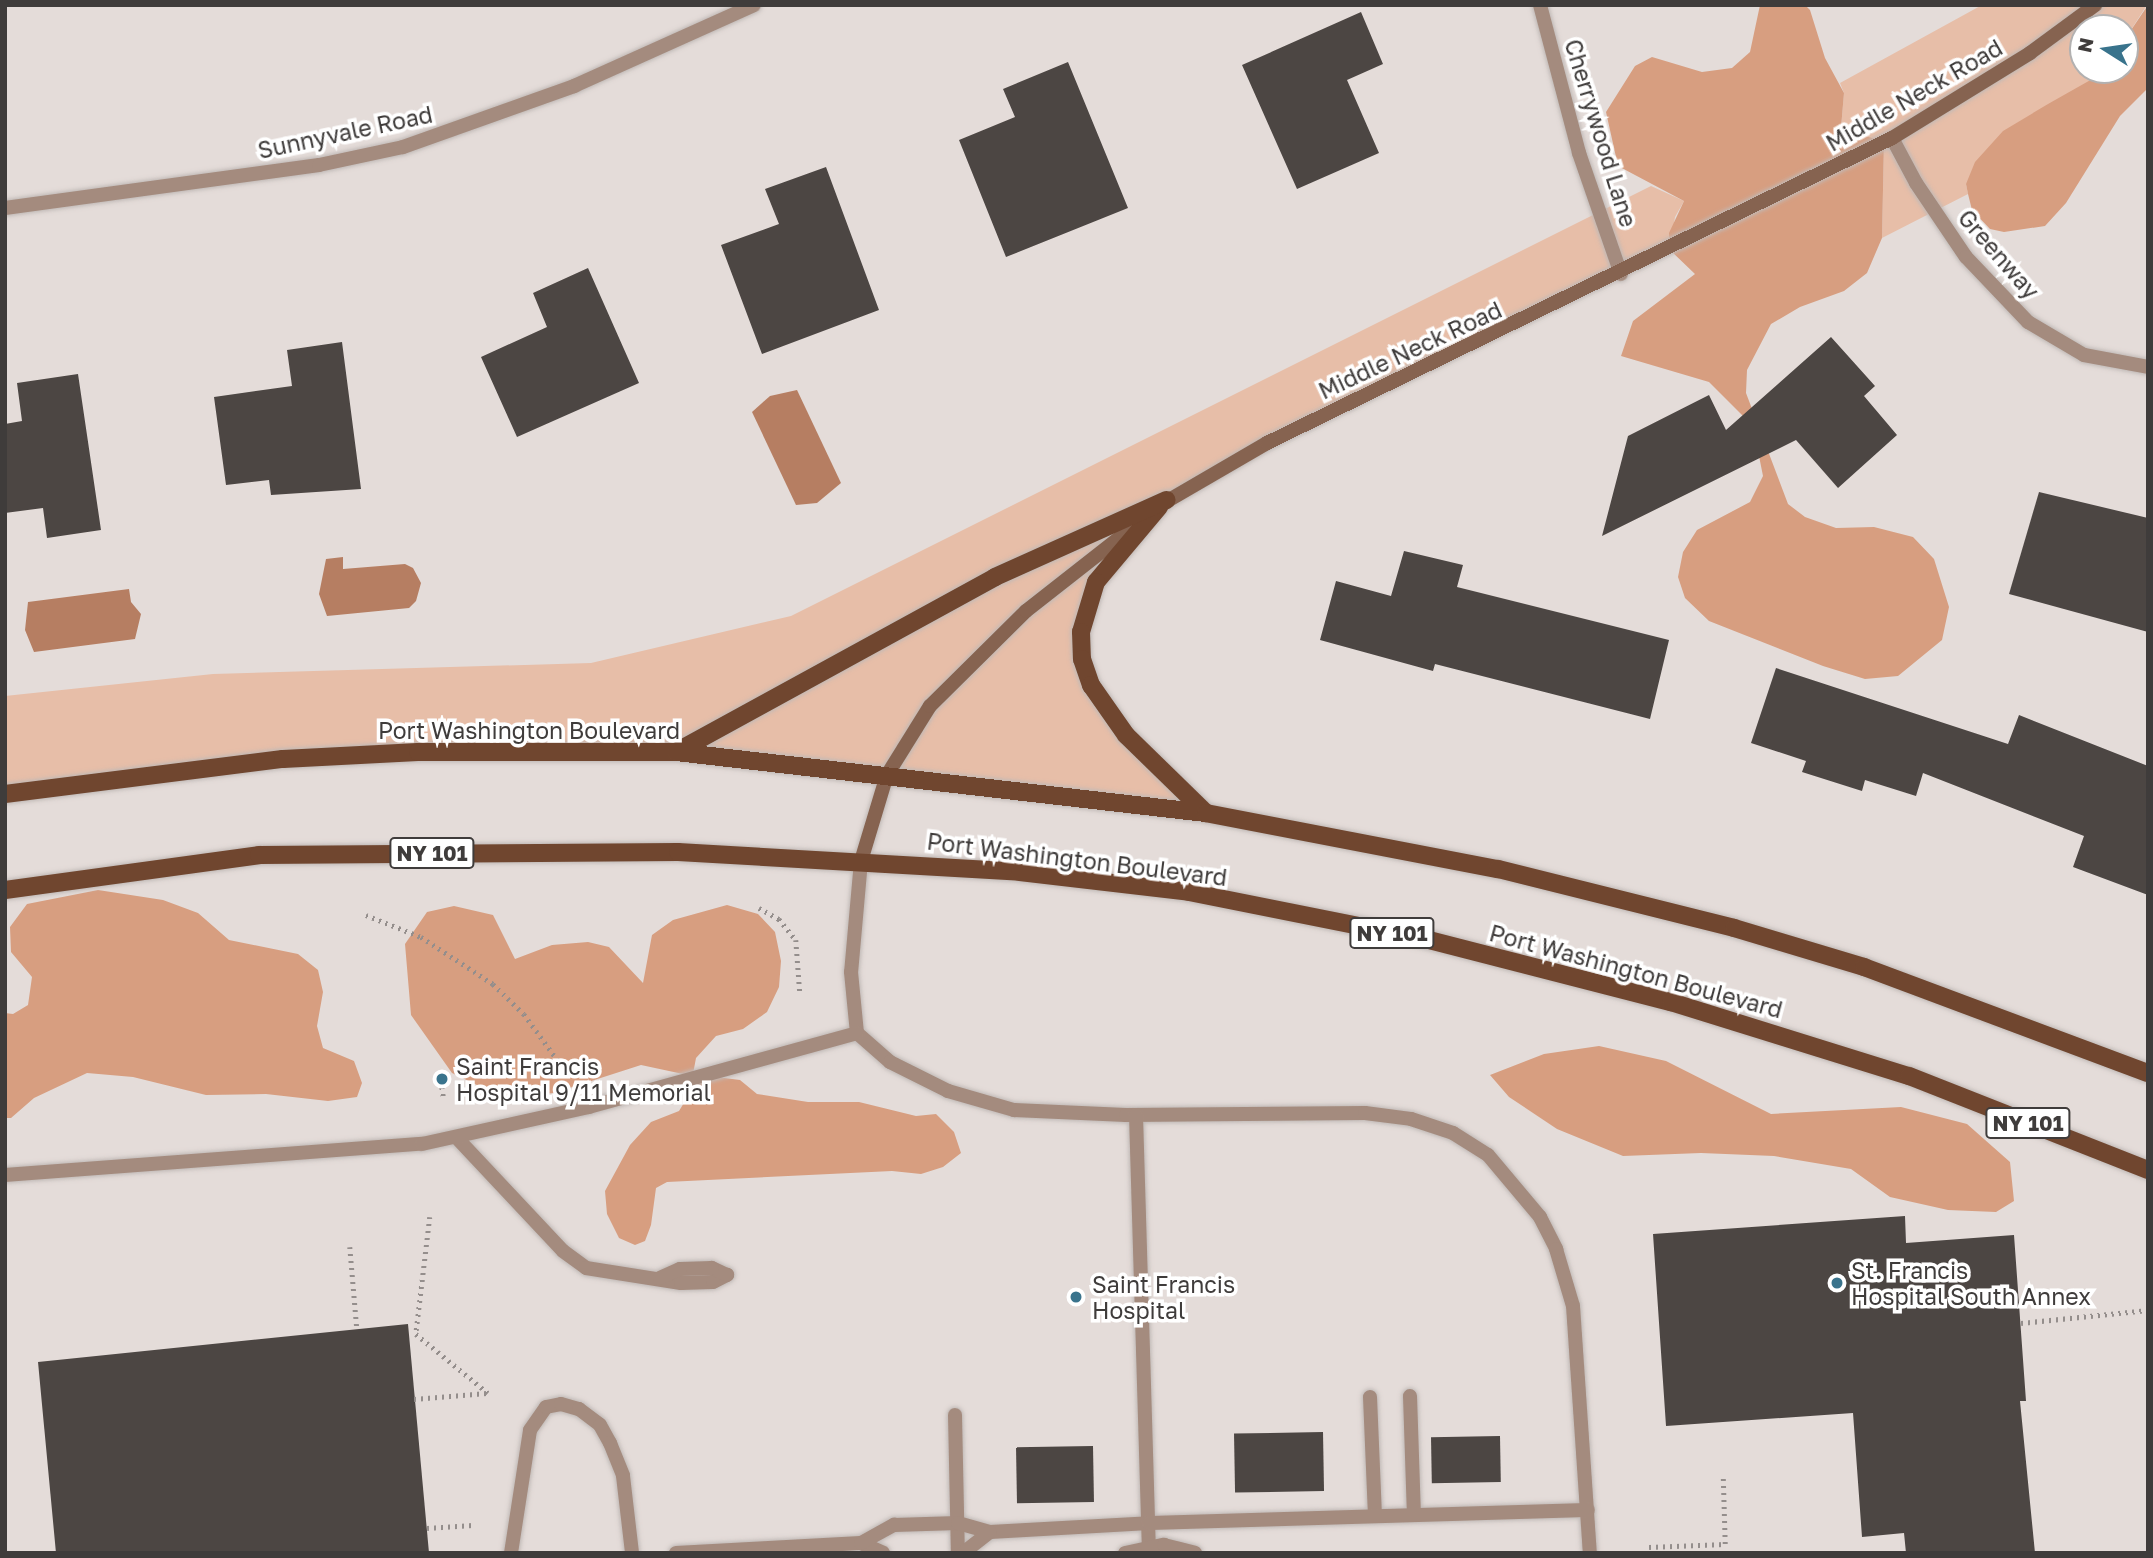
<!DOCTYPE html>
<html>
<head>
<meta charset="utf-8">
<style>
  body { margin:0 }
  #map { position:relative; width:2153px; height:1558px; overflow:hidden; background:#e4dcd9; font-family:"Golos Text",sans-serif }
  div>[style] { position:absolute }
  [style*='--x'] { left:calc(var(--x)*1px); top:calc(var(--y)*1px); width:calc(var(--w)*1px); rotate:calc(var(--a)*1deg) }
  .green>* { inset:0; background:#e7bea8 }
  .forest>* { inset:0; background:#d79e80 }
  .water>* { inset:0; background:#b67e62 }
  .building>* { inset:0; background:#4c4643; transform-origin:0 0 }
  .path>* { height:4.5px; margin-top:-2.25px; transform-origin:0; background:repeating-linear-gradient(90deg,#948e8c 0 2px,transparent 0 7px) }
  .roads { filter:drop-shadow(0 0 2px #c0b9b6) drop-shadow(0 0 2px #c0b9b6) }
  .service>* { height:14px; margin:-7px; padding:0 7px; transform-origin:7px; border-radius:7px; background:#a48b7e }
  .minor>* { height:14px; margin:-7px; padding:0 7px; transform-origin:7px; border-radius:7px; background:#a48b7e }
  .secondary>* { height:14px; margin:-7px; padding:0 7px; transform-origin:7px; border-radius:7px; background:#866350 }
  .primary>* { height:18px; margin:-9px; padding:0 9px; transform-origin:9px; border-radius:9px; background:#70462f }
  .dots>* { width:19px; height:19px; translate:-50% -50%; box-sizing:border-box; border:4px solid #fff; border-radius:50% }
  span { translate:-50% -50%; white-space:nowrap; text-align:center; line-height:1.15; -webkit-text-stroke:7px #fff; paint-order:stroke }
  .shield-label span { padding:2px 5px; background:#fff; border:2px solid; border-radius:5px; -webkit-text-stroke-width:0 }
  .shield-label { font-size:21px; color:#3f3c3b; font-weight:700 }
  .street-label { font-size:23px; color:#3f3c3b }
  .poi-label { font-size:23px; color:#3f3c3b }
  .left { translate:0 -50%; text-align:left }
  .frame { position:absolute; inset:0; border:7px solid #3f3c3b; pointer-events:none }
  .north { position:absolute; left:2069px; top:14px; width:70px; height:70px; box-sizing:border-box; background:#fff; border:2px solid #b2b1b1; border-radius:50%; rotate:282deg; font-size:19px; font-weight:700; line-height:28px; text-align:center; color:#3f3c3b }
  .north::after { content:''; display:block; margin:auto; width:24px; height:32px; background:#39738c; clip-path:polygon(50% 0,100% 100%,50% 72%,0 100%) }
</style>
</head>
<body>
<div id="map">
  <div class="green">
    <i style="clip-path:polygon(1982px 5px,2147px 5px,2125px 39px,2125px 28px,2083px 28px,2083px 70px,2118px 70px,2117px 77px,1966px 184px,1968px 194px,1882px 238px,1884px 143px,1841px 128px,1844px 93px,1840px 83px)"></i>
    <i style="clip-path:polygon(1651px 186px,1684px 201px,1675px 217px,1670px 250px,1166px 499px,1109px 562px,1081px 632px,1091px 685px,1206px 813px,753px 761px,418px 752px,5px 794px,5px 696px,213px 674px,591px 663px,791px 616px)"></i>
  </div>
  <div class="forest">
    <i style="clip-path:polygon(1760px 5px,1805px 5px,1810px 10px,1825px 58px,1844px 93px,1841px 128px,1884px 142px,1882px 238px,1867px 273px,1844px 291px,1800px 307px,1771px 324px,1747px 370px,1746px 393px,1788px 504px,1805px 517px,1836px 528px,1874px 527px,1913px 537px,1934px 559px,1949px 607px,1942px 640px,1898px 676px,1865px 679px,1823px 666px,1709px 621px,1685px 598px,1678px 577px,1683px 552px,1697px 530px,1750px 502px,1763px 476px,1756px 441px,1746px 419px,1709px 382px,1621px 356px,1633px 321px,1695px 274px,1670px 250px,1669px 233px,1684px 201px,1618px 166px,1606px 112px,1635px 66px,1652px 57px,1702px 72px,1732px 68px,1750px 52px)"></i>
    <i style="clip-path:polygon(2148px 5px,2148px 88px,2120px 116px,2066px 203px,2045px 226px,2004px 232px,1990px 229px,1972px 210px,1968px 194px,1966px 184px,1975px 162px,2003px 131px,2048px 104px,2094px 78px,2117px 77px,2118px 70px,2125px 70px,2125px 39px)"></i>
    <i style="clip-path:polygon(98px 890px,163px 900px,198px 913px,229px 940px,298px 954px,318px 970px,323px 992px,317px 1026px,323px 1048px,354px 1061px,362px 1083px,357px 1097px,328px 1101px,266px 1094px,206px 1095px,133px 1077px,87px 1073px,34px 1098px,11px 1118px,5px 1118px,5px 1013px,13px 1014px,28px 1005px,32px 977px,11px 952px,10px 927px,27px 904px)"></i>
    <i style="clip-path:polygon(727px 905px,758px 914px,775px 932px,781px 961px,779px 987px,767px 1012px,743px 1029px,716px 1036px,696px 1058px,693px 1074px,740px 1080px,757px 1094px,808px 1102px,859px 1102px,916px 1116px,936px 1114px,954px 1132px,961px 1153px,943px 1167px,921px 1174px,892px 1171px,667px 1182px,656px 1188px,651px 1225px,645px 1241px,635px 1245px,619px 1238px,607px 1214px,605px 1191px,630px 1145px,651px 1122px,679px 1111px,693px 1088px,683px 1074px,641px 1065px,554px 1093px,504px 1098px,452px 1073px,411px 1015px,405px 944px,427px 912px,454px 906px,493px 915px,515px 959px,552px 945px,588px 942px,609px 947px,643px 983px,652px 935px,673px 920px)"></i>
    <i style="clip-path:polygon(1599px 1046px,1666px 1061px,1771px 1114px,1901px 1107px,1967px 1124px,2010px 1162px,2014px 1201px,1996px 1212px,1948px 1210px,1890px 1197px,1851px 1169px,1774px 1156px,1701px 1153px,1623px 1156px,1557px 1129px,1509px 1097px,1490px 1075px,1544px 1054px)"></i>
  </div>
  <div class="water">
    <i style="clip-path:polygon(797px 390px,841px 483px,817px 503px,796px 505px,752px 412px,770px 396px)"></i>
    <i style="clip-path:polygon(343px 557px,343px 569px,405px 564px,413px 568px,421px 583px,416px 601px,409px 608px,327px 616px,319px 594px,326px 559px)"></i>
    <i style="clip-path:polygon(129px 589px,131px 602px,141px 614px,135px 639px,34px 652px,25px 630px,28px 602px)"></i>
  </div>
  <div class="building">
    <i style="clip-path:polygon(1361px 12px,1383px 64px,1347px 80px,1379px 153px,1297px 189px,1242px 65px)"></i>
    <i style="clip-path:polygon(1068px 62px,1128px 208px,1006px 257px,959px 140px,1015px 117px,1003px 89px)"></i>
    <i style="clip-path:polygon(826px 167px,879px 310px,762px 354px,721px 245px,779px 224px,765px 189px)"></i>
    <i style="clip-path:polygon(588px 268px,639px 383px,517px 437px,481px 357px,547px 327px,533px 293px)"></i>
    <i style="clip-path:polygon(1831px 337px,1875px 386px,1864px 396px,1897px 435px,1838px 488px,1796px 440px,1602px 536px,1628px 436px,1709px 395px,1726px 430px)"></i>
    <i style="clip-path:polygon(342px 342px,361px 489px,271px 495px,269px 480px,226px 485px,214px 397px,292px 386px,287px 350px)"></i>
    <i style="clip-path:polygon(78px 374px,101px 530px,47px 538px,43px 508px,5px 513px,5px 424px,22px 421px,17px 383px)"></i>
    <i style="clip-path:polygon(2039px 492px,2148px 518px,2148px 632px,2009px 594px)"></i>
    <i style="clip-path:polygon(1404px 551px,1463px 565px,1457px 587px,1669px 640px,1650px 719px,1435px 664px,1433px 671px,1320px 640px,1336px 581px,1391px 596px)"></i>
    <i style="clip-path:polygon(1776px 668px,2008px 744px,2019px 715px,2148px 766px,2148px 895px,2073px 867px,2084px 836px,1923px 773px,1916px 796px,1865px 780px,1862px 791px,1802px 772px,1806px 761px,1751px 743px)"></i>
    <i style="clip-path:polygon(1905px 1216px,1906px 1243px,2014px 1235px,2026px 1401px,2020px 1401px,2035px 1553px,1906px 1553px,1904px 1533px,1862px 1537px,1853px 1413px,1666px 1426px,1653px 1234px)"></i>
    <i style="clip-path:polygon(408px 1324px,429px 1553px,56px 1553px,38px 1362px)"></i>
    <i style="left:1323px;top:1432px;width:59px;height:89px;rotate:89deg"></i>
    <i style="left:1500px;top:1436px;width:46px;height:69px;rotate:89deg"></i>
    <i style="left:1093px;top:1446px;width:56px;height:77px;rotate:89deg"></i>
  </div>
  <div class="path">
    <i style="--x:759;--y:908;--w:23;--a:29"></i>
    <i style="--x:779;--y:919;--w:27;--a:51"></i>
    <i style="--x:796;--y:940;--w:53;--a:85.7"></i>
    <i style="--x:366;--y:915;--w:59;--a:21.8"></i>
    <i style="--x:421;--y:937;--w:86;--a:33.1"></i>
    <i style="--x:493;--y:984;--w:43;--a:44.1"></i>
    <i style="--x:524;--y:1014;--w:73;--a:53.9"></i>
    <i style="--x:442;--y:1087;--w:12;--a:81"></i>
    <i style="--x:430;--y:1217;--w:118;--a:96.8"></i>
    <i style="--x:416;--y:1334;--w:93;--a:39.3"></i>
    <i style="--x:350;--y:1247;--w:82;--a:85.1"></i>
    <i style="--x:2021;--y:1323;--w:128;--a:-5.8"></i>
    <i style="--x:414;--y:1399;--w:73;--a:-4.7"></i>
    <i style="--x:427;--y:1528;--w:46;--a:-3.7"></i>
    <i style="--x:1649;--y:1547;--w:76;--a:-2.3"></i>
    <i style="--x:1725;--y:1544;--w:66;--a:-91.7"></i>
  </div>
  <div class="roads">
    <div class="service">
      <i style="--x:861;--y:861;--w:111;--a:95.1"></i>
      <i style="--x:851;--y:972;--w:61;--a:84.4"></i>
      <i style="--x:857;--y:1033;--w:44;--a:41.3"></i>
      <i style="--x:890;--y:1062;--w:65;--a:26.6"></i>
      <i style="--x:948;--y:1091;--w:69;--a:16.1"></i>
      <i style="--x:1014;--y:1110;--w:112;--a:2.6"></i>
      <i style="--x:1126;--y:1115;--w:239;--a:-0.5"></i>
      <i style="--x:1365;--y:1113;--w:46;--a:7.4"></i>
      <i style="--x:1411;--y:1119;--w:44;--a:18.4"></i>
      <i style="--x:1453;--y:1133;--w:41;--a:32.2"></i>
      <i style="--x:1488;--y:1155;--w:81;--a:50"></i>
      <i style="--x:1540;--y:1217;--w:36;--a:63"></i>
      <i style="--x:1556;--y:1249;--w:59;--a:73.4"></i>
      <i style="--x:1573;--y:1306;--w:248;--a:86.1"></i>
      <i style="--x:1136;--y:1115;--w:431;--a:88.3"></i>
      <i style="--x:456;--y:1137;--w:156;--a:46.8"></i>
      <i style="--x:563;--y:1251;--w:29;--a:36"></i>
      <i style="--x:586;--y:1268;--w:96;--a:9"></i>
      <i style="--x:681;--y:1283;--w:32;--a:-2"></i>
      <i style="--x:713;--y:1282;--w:16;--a:-27"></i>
      <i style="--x:727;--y:1275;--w:17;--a:-155"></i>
      <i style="--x:712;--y:1268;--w:32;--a:178"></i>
      <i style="--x:680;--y:1269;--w:22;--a:156"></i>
      <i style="--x:5;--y:1175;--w:418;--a:-4.3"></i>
      <i style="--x:422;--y:1144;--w:171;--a:-12.5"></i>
      <i style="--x:589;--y:1107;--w:278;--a:-15.4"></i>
      <i style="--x:1410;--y:1396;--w:119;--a:88.1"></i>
      <i style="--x:1370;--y:1397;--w:119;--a:87.6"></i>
      <i style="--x:955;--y:1415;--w:138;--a:88.8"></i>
      <i style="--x:861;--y:1543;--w:24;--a:24"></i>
      <i style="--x:511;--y:1553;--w:124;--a:-81.2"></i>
      <i style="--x:530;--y:1430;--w:28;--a:-55"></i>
      <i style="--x:546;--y:1407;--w:15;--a:-11"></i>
      <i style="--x:561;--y:1404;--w:19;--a:16"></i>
      <i style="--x:579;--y:1409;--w:26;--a:37"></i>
      <i style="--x:600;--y:1425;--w:21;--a:61"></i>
      <i style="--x:610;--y:1443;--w:35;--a:68"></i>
      <i style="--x:623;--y:1476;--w:78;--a:83.3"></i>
      <i style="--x:676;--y:1553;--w:185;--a:-3.1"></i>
      <i style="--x:861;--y:1543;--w:38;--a:-29"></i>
      <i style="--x:894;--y:1525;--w:64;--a:-1.8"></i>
      <i style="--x:958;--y:1523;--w:33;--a:16"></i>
      <i style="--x:990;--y:1532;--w:159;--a:-3.2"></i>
      <i style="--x:1149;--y:1523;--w:439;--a:-1.7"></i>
      <i style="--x:963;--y:1553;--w:34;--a:-38"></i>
      <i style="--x:1125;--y:1553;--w:40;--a:-12"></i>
      <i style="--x:1164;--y:1545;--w:32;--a:14"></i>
    </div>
    <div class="minor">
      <i style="--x:1540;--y:5;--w:153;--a:75.2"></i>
      <i style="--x:1579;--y:153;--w:128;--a:70.9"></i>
      <i style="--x:1892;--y:138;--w:51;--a:61.9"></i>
      <i style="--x:1916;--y:183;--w:89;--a:56"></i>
      <i style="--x:1966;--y:257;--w:90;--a:46.4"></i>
      <i style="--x:2028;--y:322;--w:65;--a:30.5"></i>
      <i style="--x:2084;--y:355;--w:65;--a:10.6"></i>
      <i style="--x:5;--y:208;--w:317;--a:-7.8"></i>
      <i style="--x:319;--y:165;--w:86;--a:-12.1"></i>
      <i style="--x:403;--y:147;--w:182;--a:-19.6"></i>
      <i style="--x:574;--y:86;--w:197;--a:-24.2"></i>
    </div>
    <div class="secondary">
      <i style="--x:1157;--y:507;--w:127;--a:-30.2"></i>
      <i style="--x:1267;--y:443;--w:695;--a:-26.01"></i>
      <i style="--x:1892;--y:138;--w:162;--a:-31.6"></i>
      <i style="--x:2030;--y:53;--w:81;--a:-36.4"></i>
      <i style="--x:861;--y:861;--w:90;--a:-73.2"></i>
      <i style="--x:887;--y:775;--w:81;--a:-58.1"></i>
      <i style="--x:930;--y:706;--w:135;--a:-44.7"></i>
      <i style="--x:1026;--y:611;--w:147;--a:-38.1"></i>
    </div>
    <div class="primary">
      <i style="--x:1159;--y:507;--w:98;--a:130"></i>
      <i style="--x:1096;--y:582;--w:52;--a:106.7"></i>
      <i style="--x:1081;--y:632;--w:27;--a:88"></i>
      <i style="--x:1082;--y:659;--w:28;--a:71"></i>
      <i style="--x:1091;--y:685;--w:61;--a:55"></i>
      <i style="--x:1126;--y:735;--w:112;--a:44.3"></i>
      <i style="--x:676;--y:752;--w:364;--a:-28.7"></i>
      <i style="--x:995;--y:577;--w:188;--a:-24.2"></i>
      <i style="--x:5;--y:794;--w:280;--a:-7.2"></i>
      <i style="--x:283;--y:759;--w:135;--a:-3"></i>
      <i style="--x:418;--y:752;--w:258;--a:0"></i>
      <i style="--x:676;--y:752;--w:533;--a:6.57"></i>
      <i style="--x:1206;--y:813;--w:297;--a:10.9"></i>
      <i style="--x:1498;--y:869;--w:243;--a:14"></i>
      <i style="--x:1734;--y:928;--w:136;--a:16.7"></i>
      <i style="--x:1864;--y:967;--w:303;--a:20.5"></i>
      <i style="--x:5;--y:890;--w:256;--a:-7.8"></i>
      <i style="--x:259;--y:855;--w:419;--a:-0.4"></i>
      <i style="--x:678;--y:852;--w:343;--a:3.3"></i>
      <i style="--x:1020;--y:872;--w:170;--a:6.7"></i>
      <i style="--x:1189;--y:892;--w:245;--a:11.3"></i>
      <i style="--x:1429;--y:940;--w:250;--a:14.4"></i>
      <i style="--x:1671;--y:1002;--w:249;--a:17.3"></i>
      <i style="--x:1909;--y:1076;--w:257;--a:21.5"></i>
    </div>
  </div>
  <div class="dots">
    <i style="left:442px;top:1079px;background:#39738c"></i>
    <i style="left:1837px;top:1283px;background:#39738c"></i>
    <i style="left:1076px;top:1297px;background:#39738c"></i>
  </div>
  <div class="shield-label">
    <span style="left:432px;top:853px">NY 101</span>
    <span style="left:1392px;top:933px">NY 101</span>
    <span style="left:2028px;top:1123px">NY 101</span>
  </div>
  <div class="street-label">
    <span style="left:1914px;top:95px;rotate:-30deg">Middle Neck Road</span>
    <span style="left:345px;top:132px;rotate:-12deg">Sunnyvale Road</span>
    <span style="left:1601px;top:133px;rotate:73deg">Cherrywood Lane</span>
    <span style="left:1999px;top:254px;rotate:49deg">Greenway</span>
    <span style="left:1410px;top:350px;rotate:-25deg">Middle Neck Road</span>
    <span style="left:529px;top:730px">Port Washington Boulevard</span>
    <span style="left:1077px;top:859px;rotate:7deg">Port Washington Boulevard</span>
    <span style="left:1636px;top:971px;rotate:15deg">Port Washington Boulevard</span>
  </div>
  <div class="poi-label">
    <span class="left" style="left:456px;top:1079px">Saint Francis<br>Hospital 9/11 Memorial</span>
    <span class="left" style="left:1851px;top:1283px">St. Francis<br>Hospital South Annex</span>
    <span class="left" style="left:1092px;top:1297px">Saint Francis<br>Hospital</span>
  </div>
  <div class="frame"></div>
  <div class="north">N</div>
</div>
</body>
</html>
